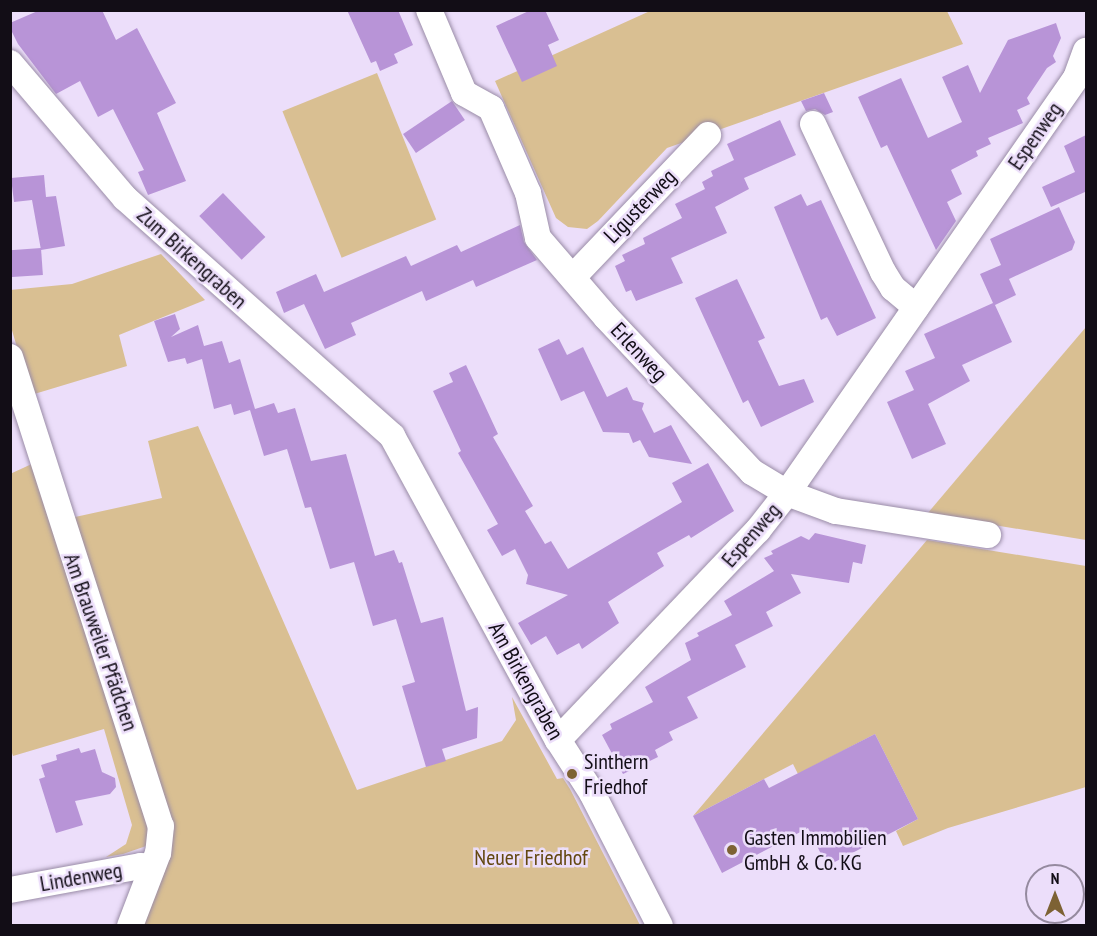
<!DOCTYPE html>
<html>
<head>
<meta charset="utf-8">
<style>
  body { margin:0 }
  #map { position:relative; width:1097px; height:936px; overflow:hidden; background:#ecdefa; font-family:"PT Sans Narrow",sans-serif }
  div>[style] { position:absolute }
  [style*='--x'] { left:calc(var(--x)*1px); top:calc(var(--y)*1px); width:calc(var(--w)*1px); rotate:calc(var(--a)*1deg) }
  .green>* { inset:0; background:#d9bf92; transform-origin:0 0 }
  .building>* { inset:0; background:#b894d7; transform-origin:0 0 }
  .roads { filter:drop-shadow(0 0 2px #9a8ca7) drop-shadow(0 0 2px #9a8ca7) }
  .minor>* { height:26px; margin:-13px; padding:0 13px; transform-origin:13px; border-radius:13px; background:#fff }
  .dots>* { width:16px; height:16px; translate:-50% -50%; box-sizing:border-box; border:3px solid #ecdefa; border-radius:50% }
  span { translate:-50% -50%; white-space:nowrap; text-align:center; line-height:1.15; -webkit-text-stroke:5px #ecdefa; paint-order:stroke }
  .street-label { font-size:22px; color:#120d16 }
  .poi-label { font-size:22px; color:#120d16 }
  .left { translate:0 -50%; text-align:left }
  .park-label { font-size:22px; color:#63470f }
  .frame { position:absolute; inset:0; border:12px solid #120d16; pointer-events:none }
  .north { position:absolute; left:1025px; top:864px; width:60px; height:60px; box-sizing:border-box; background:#ecdefa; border:2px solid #958a9f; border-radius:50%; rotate:0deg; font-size:16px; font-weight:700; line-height:24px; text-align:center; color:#120d16 }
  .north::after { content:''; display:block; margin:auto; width:21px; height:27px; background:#7d6234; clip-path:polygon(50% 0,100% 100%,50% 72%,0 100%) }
</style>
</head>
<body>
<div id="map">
  <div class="green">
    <i style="clip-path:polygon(650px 11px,947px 11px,963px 44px,667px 148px,598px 221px,587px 229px,568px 227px,556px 218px,495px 81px)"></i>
    <i style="left:377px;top:73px;width:158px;height:102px;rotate:68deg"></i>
    <i style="clip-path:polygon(161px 254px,205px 300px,119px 335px,127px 366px,31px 395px,11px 327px,10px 290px,72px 284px)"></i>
    <i style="clip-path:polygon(1086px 327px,1086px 540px,927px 514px,971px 462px)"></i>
    <i style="clip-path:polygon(198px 426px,357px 790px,502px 741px,516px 720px,512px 697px,557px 779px,563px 778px,570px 789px,640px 925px,138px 925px,168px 848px,66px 519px,162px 498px,148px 441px)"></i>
    <i style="clip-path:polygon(36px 462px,123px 722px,152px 844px,123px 854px,106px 857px,126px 844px,132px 825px,104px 729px,13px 756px,11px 750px,10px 474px)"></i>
    <i style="clip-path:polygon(927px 540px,1086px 566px,1086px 787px,948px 828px,903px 846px,896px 831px,918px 819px,875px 734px,798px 774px,793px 764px,693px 816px)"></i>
  </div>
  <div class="building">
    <i style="clip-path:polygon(40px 10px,102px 10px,116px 40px,137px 28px,176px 103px,157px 113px,186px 181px,148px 195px,138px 172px,144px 170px,113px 109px,98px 117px,80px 81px,56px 94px,18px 44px,10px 28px,10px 23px)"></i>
    <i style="clip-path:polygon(347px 10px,398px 10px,413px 45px,394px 54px,398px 63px,380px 71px,376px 61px,371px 63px)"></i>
    <i style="clip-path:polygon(531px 10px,545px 10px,559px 40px,548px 45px,557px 66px,522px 82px,496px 26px)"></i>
    <i style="clip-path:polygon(1056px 23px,1061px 38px,1053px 56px,1056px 62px,1047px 68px,1027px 98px,1030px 104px,1017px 110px,1023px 123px,988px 138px,991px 144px,976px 151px,978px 156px,951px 170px,962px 194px,947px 202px,956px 221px,936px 250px,887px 145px,881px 148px,858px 97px,901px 78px,928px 138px,962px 122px,942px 77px,968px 65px,980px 93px,1008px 40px)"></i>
    <i style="clip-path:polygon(824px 93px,833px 112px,825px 115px,815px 109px,806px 111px,801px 101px)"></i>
    <i style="left:452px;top:101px;width:23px;height:59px;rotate:56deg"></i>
    <i style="clip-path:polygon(780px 120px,796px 155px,744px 178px,749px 189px,715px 207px,727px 233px,671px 258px,683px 283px,636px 301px,631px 290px,626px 292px,615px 266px,625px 261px,622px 255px,645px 244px,643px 238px,682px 218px,675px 204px,705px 189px,702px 182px,713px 176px,711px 171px,734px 160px,727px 144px)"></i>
    <i style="clip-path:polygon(1086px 135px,1086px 196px,1085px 192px,1051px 207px,1042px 187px,1075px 172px,1064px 146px)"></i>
    <i style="clip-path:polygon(44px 175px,46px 197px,56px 196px,65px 246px,41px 250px,32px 200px,14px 202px,11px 178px)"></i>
    <i style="left:223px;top:193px;width:61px;height:33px;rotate:46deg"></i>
    <i style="clip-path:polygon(801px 194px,807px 206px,821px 200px,876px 318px,837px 336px,827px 317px,821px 320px,774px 207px)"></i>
    <i style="clip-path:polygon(1059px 207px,1075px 242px,1072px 250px,1009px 279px,1016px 295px,995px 305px,1012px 342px,962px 365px,970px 381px,928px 404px,946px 444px,912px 459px,887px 402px,914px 390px,905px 371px,935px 358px,924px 334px,993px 303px,980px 274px,1001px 265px,990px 239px)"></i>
    <i style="clip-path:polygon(520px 225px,524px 242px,537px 260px,476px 287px,473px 280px,426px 301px,422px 291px,351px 323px,356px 335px,325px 349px,304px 304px,284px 313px,276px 292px,316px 274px,324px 292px,406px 256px,411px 266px,457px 245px,461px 252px)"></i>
    <i style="left:41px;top:248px;width:27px;height:31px;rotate:86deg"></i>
    <i style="clip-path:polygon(737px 279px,765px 338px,758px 341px,779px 386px,804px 379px,814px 402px,761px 427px,748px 400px,743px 403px,695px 298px)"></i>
    <i style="clip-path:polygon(175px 314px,180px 329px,171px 337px,198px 325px,204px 346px,222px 341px,229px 363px,240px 359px,255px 409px,274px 403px,278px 413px,295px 408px,311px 461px,346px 454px,375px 556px,394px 550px,399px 563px,402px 562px,421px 623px,443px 617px,466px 711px,478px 707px,477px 738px,442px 749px,446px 761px,426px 767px,402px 686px,415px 682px,396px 619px,373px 626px,354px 562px,330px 569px,311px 507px,305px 508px,287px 449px,264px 456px,250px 410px,234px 415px,231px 404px,214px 409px,202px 359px,187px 364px,185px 358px,168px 362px,154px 321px)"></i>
    <i style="clip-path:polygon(559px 339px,567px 355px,583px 347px,607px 397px,627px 387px,633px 400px,644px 403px,642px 409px,654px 433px,671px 425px,692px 464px,649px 457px,640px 440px,633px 443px,629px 433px,603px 432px,584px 391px,561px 401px,538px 349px)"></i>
    <i style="clip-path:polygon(466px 365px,498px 434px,493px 437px,533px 506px,525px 511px,545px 544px,551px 541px,568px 569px,682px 502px,672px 483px,708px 463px,734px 511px,691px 538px,689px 535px,657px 553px,664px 566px,608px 602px,619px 623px,582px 649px,579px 643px,557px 655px,546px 636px,531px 645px,518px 623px,568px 595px,526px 584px,528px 575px,515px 549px,502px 556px,487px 530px,498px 524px,458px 453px,461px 451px,433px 391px,453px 382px,449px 373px)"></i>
    <i style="clip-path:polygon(815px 533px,866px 545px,862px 564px,853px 562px,849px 583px,791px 574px,801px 593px,766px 612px,773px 626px,735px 645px,746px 667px,687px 697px,698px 718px,669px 732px,673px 740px,655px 750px,658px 757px,623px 774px,602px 735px,612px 729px,610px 724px,653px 702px,645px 687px,691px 660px,685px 643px,699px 636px,697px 633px,732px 615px,724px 601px,774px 571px,764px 558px,773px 554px,771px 551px,801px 536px,809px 540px)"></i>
    <i style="clip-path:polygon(875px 734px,918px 819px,827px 866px,808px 828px,722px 873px,693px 816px,764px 779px,769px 788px)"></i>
    <i style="clip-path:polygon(79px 748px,81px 753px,95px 749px,102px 772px,115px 778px,116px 787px,110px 794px,75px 801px,83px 825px,56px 833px,39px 779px,45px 777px,41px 765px,57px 760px,56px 755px)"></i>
  </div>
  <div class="roads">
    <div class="minor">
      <i style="--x:429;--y:10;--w:90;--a:67.1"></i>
      <i style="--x:464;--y:93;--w:31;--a:29"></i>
      <i style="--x:491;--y:108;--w:93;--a:66.5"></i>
      <i style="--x:528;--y:193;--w:46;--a:77.5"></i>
      <i style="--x:538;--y:238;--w:104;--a:49.3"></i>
      <i style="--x:606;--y:317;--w:213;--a:46.7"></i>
      <i style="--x:752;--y:472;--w:41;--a:31"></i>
      <i style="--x:787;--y:493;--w:52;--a:20.2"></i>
      <i style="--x:836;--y:511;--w:154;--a:9"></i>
      <i style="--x:10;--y:63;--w:177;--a:49.6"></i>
      <i style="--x:125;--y:198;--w:358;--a:41.7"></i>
      <i style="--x:392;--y:436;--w:346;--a:61.4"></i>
      <i style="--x:558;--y:740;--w:63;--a:57.3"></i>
      <i style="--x:592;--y:793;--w:149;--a:62.9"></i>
      <i style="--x:813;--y:124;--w:164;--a:64.7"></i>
      <i style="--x:883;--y:272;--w:19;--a:58"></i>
      <i style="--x:893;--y:288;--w:30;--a:40"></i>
      <i style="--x:573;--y:277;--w:196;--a:-46.4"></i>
      <i style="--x:10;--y:357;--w:493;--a:72.2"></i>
      <i style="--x:161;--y:826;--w:27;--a:96"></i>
      <i style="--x:158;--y:853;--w:78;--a:111"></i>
      <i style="--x:558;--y:740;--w:290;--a:-46.4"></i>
      <i style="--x:758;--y:530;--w:47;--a:-51.9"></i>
      <i style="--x:787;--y:493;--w:506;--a:-55.15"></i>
      <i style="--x:1076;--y:78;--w:29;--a:-70"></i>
      <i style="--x:10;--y:890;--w:133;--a:-10.4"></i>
      <i style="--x:141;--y:866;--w:11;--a:10"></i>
    </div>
  </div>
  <div class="dots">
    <i style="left:572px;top:774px;background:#7d6234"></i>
    <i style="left:732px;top:850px;background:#7d6234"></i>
  </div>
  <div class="street-label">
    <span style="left:1035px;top:136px;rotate:-55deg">Espenweg</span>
    <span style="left:640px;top:206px;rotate:-46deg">Ligusterweg</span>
    <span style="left:192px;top:258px;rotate:42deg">Zum Birkengraben</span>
    <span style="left:639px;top:352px;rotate:47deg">Erlenweg</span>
    <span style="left:751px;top:535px;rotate:-49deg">Espenweg</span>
    <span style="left:101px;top:642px;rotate:71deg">Am Brauweiler Pfädchen</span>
    <span style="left:526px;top:681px;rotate:61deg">Am Birkengraben</span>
    <span style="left:81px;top:877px;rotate:-10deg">Lindenweg</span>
  </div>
  <div class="poi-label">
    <span class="left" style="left:584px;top:774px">Sinthern<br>Friedhof</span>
    <span class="left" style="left:744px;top:850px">Gasten Immobilien<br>GmbH &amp; Co. KG</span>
  </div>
  <div class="park-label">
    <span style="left:531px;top:858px">Neuer Friedhof</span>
  </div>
  <div class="frame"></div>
  <div class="north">N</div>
</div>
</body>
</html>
